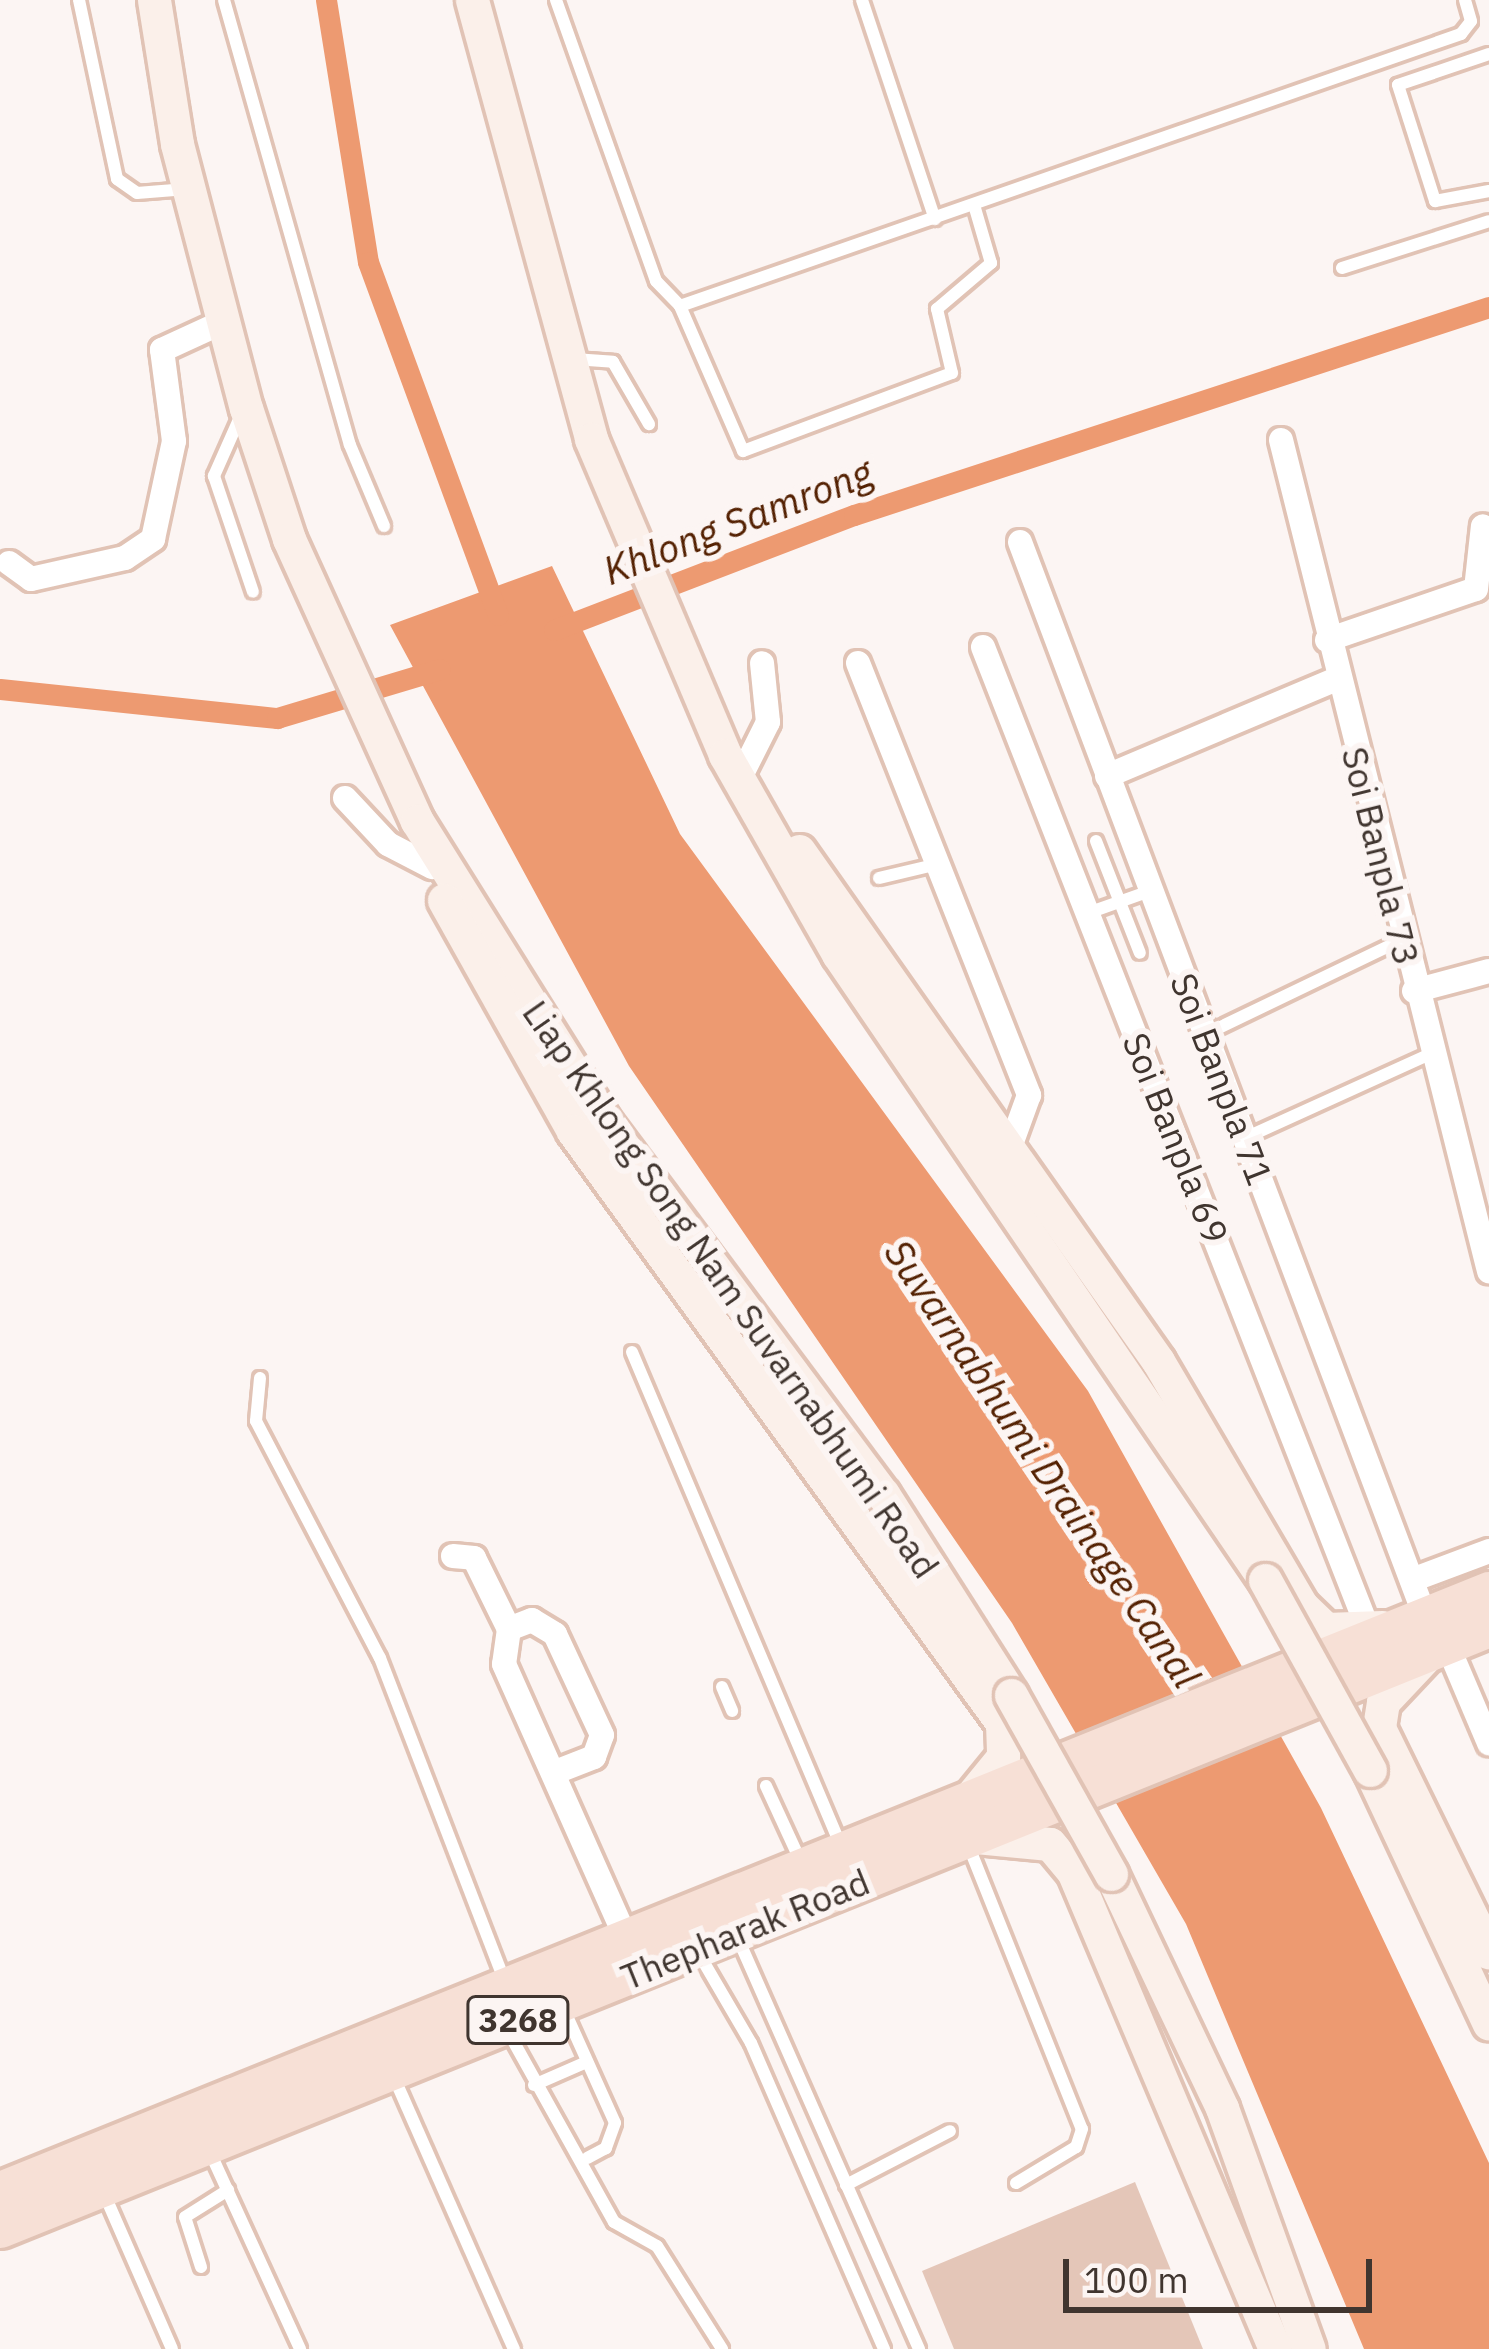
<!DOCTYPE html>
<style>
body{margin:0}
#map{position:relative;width:1489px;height:2349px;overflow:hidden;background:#fcf5f3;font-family:"IBM Plex Sans",sans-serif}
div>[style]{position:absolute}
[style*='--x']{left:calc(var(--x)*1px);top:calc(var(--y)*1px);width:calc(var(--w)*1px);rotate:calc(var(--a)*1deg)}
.water>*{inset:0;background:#ed9a71}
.canal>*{height:21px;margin:-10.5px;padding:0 10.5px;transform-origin:10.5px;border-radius:10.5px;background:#ed9a71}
.building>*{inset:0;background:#e4c6b8}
.roads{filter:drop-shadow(3px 0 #e1c3b5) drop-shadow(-3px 0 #e1c3b5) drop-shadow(0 3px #e1c3b5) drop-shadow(0 -3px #e1c3b5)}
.service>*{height:12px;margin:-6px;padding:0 6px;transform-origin:6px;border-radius:6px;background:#fff}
.minor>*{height:24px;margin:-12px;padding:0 12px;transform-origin:12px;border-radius:12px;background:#fff}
.secondary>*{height:33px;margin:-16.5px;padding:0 16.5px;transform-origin:16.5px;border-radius:16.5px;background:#fbf0ea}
.primary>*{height:39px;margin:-19.5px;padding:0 19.5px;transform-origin:19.5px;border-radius:19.5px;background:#f7e0d6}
.bridges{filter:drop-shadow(3px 0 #e1c3b5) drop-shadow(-3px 0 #e1c3b5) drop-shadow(0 3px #e1c3b5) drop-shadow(0 -3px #e1c3b5)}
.secondary-bridge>*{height:33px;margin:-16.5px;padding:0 16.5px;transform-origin:16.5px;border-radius:16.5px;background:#fbf0ea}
span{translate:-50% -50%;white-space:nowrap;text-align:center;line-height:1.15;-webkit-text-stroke:12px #fcf5f3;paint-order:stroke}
.shield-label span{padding:3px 9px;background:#fcf5f3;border:3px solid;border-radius:9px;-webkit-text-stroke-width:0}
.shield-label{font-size:33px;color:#40352f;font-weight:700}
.street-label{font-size:36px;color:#40352f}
.water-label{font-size:39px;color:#542102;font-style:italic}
.scale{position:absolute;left:1063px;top:2259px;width:309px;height:54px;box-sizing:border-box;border:6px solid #40352f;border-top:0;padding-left:15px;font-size:36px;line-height:42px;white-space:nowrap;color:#40352f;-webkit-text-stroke:9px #fcf5f3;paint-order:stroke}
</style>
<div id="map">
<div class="water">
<i style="clip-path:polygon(552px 566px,680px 834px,1088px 1391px,1321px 1808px,1489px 2163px,1489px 2349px,1364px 2349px,1186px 1924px,1012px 1623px,629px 1066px,390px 625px)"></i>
</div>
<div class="canal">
<i style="--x:326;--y:0;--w:265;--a:80.9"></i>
<i style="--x:368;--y:262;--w:376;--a:69.8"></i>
<i style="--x:554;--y:630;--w:321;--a:-21"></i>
<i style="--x:854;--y:515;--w:668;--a:-18.14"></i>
<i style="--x:0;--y:689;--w:279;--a:6"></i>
<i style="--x:277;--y:718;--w:170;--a:-16.7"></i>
</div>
<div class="building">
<i style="clip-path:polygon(1135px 2182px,1203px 2349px,954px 2349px,922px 2271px)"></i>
</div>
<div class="roads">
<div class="service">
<i style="--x:79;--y:0;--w:183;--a:78"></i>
<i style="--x:117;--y:179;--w:24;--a:35"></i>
<i style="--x:137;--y:193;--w:50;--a:-4.6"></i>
<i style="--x:224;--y:0;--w:462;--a:74.2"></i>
<i style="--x:350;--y:445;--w:88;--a:67.2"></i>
<i style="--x:556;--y:0;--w:298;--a:70.4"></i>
<i style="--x:656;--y:281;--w:35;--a:46"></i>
<i style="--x:680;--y:306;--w:158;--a:66.5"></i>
<i style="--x:743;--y:451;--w:223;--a:-20.5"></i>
<i style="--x:952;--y:373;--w:66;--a:-103.2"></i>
<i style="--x:937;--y:309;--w:71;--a:-40.4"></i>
<i style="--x:991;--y:263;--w:60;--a:-106.3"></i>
<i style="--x:862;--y:0;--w:231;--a:71.6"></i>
<i style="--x:1489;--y:54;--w:96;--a:161.2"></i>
<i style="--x:1398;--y:85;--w:122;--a:72.3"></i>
<i style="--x:1435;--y:201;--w:55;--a:-10.5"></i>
<i style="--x:1342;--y:268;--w:154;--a:-17.7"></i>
<i style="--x:680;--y:306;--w:827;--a:-19.2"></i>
<i style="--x:1461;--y:34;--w:16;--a:-52"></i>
<i style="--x:1471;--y:21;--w:22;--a:-106"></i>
<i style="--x:574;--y:359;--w:39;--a:4"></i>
<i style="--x:613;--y:362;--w:72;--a:59.9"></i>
<i style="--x:241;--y:415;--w:67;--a:113.9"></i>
<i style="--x:214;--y:476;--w:122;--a:71.4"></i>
<i style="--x:1096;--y:841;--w:120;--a:68.6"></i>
<i style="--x:879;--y:878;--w:57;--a:-13.3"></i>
<i style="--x:1088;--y:913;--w:66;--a:-19.5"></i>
<i style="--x:1206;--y:1034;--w:216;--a:-25.7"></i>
<i style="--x:1245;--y:1138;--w:203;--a:-24.4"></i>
<i style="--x:632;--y:1352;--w:536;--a:67.07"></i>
<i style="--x:260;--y:1378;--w:43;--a:95.3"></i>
<i style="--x:256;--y:1421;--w:267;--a:62.4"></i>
<i style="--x:380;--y:1658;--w:344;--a:68.9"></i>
<i style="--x:722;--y:1687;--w:26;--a:67"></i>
<i style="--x:766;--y:1786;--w:84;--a:65.3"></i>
<i style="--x:967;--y:1842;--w:309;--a:68.2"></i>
<i style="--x:1082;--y:2129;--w:19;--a:108"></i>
<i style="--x:1076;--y:2147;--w:70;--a:149"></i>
<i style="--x:736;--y:1934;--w:454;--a:66.2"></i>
<i style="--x:699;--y:1954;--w:103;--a:59.7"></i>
<i style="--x:751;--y:2043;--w:334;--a:66.5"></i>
<i style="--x:562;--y:2005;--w:129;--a:65.8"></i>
<i style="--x:615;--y:2123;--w:27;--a:110"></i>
<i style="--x:606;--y:2148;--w:21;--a:152"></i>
<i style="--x:506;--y:2028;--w:222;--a:60.9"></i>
<i style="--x:614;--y:2222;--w:49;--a:29.2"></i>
<i style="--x:657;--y:2246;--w:122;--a:57.7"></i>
<i style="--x:393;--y:2075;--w:300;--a:66.2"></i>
<i style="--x:534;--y:2085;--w:58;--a:-23.5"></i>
<i style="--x:209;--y:2150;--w:219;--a:65.4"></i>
<i style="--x:846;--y:2185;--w:117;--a:-27.4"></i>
<i style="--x:103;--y:2191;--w:172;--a:66.4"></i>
<i style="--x:201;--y:2267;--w:52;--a:-107.7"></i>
<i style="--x:185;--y:2217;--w:51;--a:-32.1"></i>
</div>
<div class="minor">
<i style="--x:1281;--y:440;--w:857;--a:75.95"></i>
<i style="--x:1020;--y:542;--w:1148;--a:69.34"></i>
<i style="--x:9;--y:563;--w:27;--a:36"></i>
<i style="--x:31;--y:579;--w:96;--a:-12.6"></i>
<i style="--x:125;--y:558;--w:34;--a:-34"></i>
<i style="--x:153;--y:539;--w:100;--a:-77.9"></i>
<i style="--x:174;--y:441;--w:92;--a:-97.5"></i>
<i style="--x:162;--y:350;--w:67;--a:-24.7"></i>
<i style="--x:1327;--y:640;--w:157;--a:-18.9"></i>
<i style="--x:1476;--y:589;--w:63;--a:-83.7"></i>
<i style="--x:983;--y:647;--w:1055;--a:68.59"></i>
<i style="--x:858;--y:663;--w:465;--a:68.4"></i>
<i style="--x:1029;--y:1095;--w:59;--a:110"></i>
<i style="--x:742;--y:774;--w:58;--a:-63.4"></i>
<i style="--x:768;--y:722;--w:59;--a:-95.8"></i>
<i style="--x:1107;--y:776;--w:250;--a:-22.9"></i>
<i style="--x:345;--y:798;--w:63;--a:46.9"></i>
<i style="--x:388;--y:844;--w:50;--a:27.6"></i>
<i style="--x:1414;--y:991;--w:78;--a:-14.9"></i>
<i style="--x:453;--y:1556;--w:21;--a:5"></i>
<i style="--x:474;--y:1558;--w:79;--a:63.8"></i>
<i style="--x:1412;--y:1580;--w:82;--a:-20.6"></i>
<i style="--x:1447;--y:1644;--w:108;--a:67"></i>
<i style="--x:553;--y:1773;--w:44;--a:-21.3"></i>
<i style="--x:594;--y:1757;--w:23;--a:-70"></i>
<i style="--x:602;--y:1735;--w:111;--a:-115"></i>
<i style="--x:555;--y:1634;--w:27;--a:-149"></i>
<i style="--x:532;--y:1620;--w:25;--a:159"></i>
<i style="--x:509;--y:1629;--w:35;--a:98"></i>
<i style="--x:504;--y:1664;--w:300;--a:66"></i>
</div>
<div class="secondary">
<i style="--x:154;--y:0;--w:146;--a:80.9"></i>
<i style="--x:177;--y:144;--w:273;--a:75.4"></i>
<i style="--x:246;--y:408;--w:138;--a:71.8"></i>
<i style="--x:289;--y:539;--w:310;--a:65.6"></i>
<i style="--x:417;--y:821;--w:351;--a:58"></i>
<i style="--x:603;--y:1119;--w:468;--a:53.3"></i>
<i style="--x:883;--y:1494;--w:238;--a:57.5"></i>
<i style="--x:472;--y:0;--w:455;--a:74.8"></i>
<i style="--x:591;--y:439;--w:343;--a:67"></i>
<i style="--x:725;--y:755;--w:229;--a:60.4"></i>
<i style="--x:838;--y:954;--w:758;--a:55.7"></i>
<i style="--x:799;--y:851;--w:624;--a:54.86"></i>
<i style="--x:1158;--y:1361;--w:284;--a:59.6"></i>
<i style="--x:1302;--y:1606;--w:33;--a:44"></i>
<i style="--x:1326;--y:1629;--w:56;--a:-2"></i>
<i style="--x:444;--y:900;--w:265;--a:60.8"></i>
<i style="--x:573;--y:1131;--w:731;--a:54.07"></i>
<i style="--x:1002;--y:1723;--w:34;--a:88"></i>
<i style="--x:1003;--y:1757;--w:57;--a:129.3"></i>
<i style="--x:1431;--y:1651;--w:70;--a:133.3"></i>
<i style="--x:1383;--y:1702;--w:26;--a:99"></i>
<i style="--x:1379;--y:1728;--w:250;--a:63.9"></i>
<i style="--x:1370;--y:1770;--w:280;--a:64.9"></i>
<i style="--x:976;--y:1837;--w:74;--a:5.4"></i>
<i style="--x:1050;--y:1844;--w:35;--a:50"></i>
<i style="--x:1073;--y:1871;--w:519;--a:67.09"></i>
<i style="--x:1111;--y:1874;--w:259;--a:64.6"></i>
<i style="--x:1222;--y:2108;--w:256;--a:70.2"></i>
</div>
<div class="primary">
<i style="--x:0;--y:2191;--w:1605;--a:-21.95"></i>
<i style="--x:0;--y:2228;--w:1606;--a:-21.98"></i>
</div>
</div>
<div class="bridges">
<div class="secondary-bridge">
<i style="--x:1265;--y:1580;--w:217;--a:61.1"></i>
<i style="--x:1011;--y:1695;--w:205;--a:60.8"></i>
</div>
</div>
<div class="shield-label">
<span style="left:518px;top:2020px">3268</span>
</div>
<div class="street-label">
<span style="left:1381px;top:856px;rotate:76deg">Soi Banpla 73</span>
<span style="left:1222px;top:1079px;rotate:69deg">Soi Banpla 71</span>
<span style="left:1176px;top:1138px;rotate:68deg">Soi Banpla 69</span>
<span style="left:731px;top:1289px;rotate:55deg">Liap Khlong Song Nam Suvarnabhumi Road</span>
<span style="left:745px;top:1929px;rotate:-22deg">Thepharak Road</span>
</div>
<div class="water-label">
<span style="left:738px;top:522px;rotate:-21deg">Khlong Samrong</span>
<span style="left:1042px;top:1464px;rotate:56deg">Suvarnabhumi Drainage Canal</span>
</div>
<div class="scale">100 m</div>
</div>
